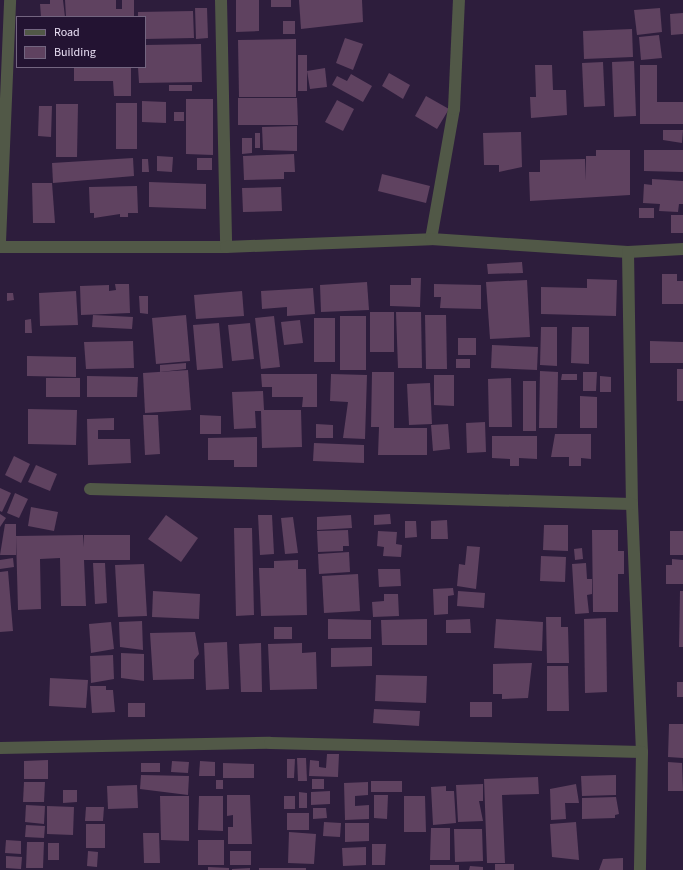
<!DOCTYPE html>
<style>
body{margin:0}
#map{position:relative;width:683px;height:870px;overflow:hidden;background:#2d1d3c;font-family:"Source Sans 3",sans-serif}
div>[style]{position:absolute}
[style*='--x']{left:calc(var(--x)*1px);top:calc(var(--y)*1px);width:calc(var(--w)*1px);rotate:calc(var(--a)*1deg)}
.building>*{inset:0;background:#5f4260}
.street>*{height:12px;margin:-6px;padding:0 6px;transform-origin:6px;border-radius:6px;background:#515847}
span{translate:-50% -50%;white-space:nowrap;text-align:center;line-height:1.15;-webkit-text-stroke:3px #231332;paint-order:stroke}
.legend{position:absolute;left:16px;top:16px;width:130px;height:52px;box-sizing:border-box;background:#231332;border:1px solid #736580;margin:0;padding:5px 7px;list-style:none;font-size:12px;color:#eae0f5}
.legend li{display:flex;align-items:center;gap:8px;height:20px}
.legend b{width:20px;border:1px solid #736580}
</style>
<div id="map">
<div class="building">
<i style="clip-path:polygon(50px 0,63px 0,65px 17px,41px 17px,40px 4px,50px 4px)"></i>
<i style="clip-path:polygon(65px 0,116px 0,116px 9px,122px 9px,122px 0,134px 0,134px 17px,66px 17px)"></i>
<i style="clip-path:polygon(236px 0,259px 0,259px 31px,236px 32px)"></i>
<i style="clip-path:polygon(271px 0,291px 0,291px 7px,271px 7px)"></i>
<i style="clip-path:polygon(299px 0,362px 0,363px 22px,301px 29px)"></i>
<i style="clip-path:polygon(195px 8px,207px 8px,208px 38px,196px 39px)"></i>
<i style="clip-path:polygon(660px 8px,662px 32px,637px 35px,634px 10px)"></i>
<i style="clip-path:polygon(193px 11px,194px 38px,145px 39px,145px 17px,138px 17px,138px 12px)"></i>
<i style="clip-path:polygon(683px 13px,683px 34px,671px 35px,670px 14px)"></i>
<i style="clip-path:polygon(283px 21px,295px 21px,295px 34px,283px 34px)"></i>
<i style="clip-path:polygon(632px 29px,633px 57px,584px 59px,583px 31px)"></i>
<i style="clip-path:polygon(659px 35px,662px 58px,641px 60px,639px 37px)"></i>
<i style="clip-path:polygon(345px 38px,363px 44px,353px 70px,336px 63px)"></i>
<i style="clip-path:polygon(296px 39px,296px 97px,239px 97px,238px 40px)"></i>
<i style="clip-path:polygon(201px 44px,202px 82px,139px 83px,138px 67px,145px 67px,145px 45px)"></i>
<i style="clip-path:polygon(298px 55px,307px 55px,307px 91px,298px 91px)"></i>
<i style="clip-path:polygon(634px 61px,636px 116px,614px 117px,612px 62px)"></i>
<i style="clip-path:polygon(603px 62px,605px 106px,584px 107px,582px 63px)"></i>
<i style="clip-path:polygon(535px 65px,552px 65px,553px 90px,566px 90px,567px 115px,531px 118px,530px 97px,536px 97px)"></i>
<i style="clip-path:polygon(640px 65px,657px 65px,657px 102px,683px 102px,683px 124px,640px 124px)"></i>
<i style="clip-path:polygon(74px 67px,131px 67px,131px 96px,114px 96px,113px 81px,74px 81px)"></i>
<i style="clip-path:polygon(325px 68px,327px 87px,310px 89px,307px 71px)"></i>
<i style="clip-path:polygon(389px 73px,410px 85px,403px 99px,382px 86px)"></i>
<i style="clip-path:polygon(351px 74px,372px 86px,363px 102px,332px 85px,337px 76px,347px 81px)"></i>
<i style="clip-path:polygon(169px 85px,192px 85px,192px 91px,169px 91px)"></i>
<i style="clip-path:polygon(426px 96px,449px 109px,437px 129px,415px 116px)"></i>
<i style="clip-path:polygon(238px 98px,297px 98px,298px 125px,238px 125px)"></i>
<i style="clip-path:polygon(186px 99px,213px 99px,213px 155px,186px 154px)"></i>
<i style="clip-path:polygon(337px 100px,354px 109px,343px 131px,325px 122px)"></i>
<i style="clip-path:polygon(142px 101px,166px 102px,166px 123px,142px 122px)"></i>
<i style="clip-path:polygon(116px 103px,137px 103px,137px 149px,116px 149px)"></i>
<i style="clip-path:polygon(56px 104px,78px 104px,77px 157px,56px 157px)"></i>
<i style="clip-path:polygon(39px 106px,52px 106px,51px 137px,38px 136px)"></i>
<i style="clip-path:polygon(174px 112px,184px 112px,184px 121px,174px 121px)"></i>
<i style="clip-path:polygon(297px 126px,297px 151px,263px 150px,262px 127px)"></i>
<i style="clip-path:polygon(663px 130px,683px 130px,682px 143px,663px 140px)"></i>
<i style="clip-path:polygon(521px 132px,522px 167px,499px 172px,499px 165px,484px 165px,483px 133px)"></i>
<i style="clip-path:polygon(255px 133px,260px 133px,260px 148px,255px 148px)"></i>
<i style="clip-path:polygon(242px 138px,252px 138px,252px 153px,242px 154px)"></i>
<i style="clip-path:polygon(596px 150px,630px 150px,630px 195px,530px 201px,529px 172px,540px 172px,540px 160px,585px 159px,586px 181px,586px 156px,596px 156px)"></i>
<i style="clip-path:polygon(644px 150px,683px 150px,683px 172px,644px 171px)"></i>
<i style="clip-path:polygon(294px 154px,295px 172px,284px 172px,284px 179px,244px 180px,243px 156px)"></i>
<i style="clip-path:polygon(157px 156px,173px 157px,172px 172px,157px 171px)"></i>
<i style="clip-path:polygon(133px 158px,134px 176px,53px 183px,52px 163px)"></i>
<i style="clip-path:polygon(197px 158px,212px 158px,212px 170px,197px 170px)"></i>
<i style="clip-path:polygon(142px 159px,148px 159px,149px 172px,142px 172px)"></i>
<i style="clip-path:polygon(382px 174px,430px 186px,426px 203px,378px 191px)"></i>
<i style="clip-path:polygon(652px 179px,683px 181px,683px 204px,679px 204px,678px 212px,659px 211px,660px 204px,643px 203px,644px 184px,652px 185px)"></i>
<i style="clip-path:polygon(149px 182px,206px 184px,206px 209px,149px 207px)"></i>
<i style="clip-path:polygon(32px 183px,52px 183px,55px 223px,33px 223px)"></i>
<i style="clip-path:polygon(137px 186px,138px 213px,128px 213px,128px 217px,120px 217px,120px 214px,94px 218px,94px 213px,90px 213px,89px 187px)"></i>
<i style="clip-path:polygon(281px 187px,282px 211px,243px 212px,242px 188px)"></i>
<i style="clip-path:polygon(639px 208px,654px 208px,654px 218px,639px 218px)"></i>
<i style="clip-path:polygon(671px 215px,683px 215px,683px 233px,671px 233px)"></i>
<i style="clip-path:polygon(522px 262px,523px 273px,488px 274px,487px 264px)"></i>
<i style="clip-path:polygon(662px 274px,677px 274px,677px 281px,683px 281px,683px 304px,662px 304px)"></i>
<i style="clip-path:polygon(411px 278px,421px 278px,420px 307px,390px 306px,390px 285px,411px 285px)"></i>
<i style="clip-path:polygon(587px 279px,617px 280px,616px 316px,541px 314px,541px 287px,587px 288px)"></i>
<i style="clip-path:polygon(527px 280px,530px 337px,490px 339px,486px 282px)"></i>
<i style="clip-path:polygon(367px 282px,369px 310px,321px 312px,320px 285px)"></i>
<i style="clip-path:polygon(115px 284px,129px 284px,130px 313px,81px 315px,80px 286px,109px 285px,109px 291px,116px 290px)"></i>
<i style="clip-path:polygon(434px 284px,481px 285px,481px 309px,440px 308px,441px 297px,434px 297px)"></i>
<i style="clip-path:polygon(313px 288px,315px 314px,287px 316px,287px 307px,262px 309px,261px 291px)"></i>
<i style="clip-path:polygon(76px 291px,78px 325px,40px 326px,39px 293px)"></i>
<i style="clip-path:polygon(242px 291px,244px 316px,196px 319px,194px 295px)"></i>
<i style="clip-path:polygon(7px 293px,13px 293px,14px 300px,7px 301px)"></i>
<i style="clip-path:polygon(139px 296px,148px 296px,148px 314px,140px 313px)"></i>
<i style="clip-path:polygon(370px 312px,394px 312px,394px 352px,370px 352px)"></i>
<i style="clip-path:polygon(396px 312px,421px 312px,422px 368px,398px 368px)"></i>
<i style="clip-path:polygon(93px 315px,133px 317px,132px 329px,92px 327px)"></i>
<i style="clip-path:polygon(186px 315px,190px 361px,156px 364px,152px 318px)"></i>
<i style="clip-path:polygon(425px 315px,446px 315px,447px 369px,426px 369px)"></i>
<i style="clip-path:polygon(274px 316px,280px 367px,261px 369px,255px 318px)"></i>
<i style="clip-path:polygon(340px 316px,366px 316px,366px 370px,340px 370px)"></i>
<i style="clip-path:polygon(314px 318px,335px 318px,335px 362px,314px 362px)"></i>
<i style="clip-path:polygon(31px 319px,32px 333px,25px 333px,25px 320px)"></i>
<i style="clip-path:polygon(300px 320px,303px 343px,284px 345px,281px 322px)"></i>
<i style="clip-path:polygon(219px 323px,223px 368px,197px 370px,193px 325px)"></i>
<i style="clip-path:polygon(250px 323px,254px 359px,232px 361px,228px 325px)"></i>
<i style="clip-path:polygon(541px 327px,557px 327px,557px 366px,540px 365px)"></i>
<i style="clip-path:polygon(572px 327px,589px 327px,589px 364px,571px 363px)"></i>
<i style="clip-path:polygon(458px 338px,476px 338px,476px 355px,458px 355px)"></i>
<i style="clip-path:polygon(133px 341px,134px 368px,86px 369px,84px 342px)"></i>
<i style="clip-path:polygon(650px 341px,683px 342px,683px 363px,650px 363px)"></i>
<i style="clip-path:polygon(492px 345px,538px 347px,537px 370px,491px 368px)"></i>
<i style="clip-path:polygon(27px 356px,76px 357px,76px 377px,27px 376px)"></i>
<i style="clip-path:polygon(456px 359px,470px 359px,470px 368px,456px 368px)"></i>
<i style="clip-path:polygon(186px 363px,186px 369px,160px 372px,160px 365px)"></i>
<i style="clip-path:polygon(677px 369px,683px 369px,683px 401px,677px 401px)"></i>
<i style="clip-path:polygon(188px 370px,191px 410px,145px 413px,143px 373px)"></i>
<i style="clip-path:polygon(540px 371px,558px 372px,557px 428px,539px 428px)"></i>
<i style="clip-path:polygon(372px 372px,394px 372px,394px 428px,427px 428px,427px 455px,378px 455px,379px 427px,371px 427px)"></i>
<i style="clip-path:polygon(583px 372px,597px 372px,596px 391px,583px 391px)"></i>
<i style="clip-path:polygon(261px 374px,317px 374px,317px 407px,302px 407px,303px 397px,272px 397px,272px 387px,262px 387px)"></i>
<i style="clip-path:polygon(331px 374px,367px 375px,365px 439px,343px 438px,348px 402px,330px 401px)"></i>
<i style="clip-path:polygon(562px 374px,577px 374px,577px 380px,561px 380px)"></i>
<i style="clip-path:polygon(434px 375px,454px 375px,454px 406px,434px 405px)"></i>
<i style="clip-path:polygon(87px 376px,138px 377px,137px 397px,87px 397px)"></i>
<i style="clip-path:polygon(600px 376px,611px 377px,611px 392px,600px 392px)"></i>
<i style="clip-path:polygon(46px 378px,80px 378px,80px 397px,46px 397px)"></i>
<i style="clip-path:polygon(511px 378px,512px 427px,489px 427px,488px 379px)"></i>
<i style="clip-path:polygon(523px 381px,536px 381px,536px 431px,523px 431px)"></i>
<i style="clip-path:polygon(430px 383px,432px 424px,409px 425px,407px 384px)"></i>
<i style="clip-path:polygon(263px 391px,264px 410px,301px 410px,302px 447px,262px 448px,261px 411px,255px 411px,256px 428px,234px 429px,232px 392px)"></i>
<i style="clip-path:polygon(580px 396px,597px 397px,597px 428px,580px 428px)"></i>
<i style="clip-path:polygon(28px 409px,77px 410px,76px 445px,28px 444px)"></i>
<i style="clip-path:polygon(143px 415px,158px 415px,160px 454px,145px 455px)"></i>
<i style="clip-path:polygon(200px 415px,221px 416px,221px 434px,200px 434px)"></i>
<i style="clip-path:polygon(114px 418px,114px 430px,98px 430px,98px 439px,130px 439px,131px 463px,88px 465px,87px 419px)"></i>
<i style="clip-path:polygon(485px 422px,486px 452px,467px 453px,466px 423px)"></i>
<i style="clip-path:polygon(316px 424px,333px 425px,333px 438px,316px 438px)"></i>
<i style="clip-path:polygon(448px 424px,450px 449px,433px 451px,431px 425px)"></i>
<i style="clip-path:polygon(555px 434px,591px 434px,591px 459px,581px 458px,581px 466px,569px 466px,569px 457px,551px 457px)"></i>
<i style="clip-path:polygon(492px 436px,537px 436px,537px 459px,519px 458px,519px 466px,510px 466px,510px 459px,492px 458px)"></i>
<i style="clip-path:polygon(257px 437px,257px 467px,234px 467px,234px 460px,208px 460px,208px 438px)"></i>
<i style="clip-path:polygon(314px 443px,364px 445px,364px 463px,313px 461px)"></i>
<i style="clip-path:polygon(14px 456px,30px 464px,21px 483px,5px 475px)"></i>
<i style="clip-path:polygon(36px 465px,57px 474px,50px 491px,28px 482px)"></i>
<i style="clip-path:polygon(0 488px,11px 493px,2px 512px,0 511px)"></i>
<i style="clip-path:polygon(15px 493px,28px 499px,19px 518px,7px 513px)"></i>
<i style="clip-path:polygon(31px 507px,58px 512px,54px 531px,28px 526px)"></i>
<i style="clip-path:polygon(0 514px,6px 518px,0 527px)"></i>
<i style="clip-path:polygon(390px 514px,391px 524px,374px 525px,374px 515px)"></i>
<i style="clip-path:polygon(166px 515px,198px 538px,181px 562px,148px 539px)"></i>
<i style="clip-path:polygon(258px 515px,272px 515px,274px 554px,260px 555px)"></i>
<i style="clip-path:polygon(351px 515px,352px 528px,317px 530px,317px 517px)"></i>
<i style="clip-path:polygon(293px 517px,298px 553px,285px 554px,281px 518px)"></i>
<i style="clip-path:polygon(447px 520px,448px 539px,431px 539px,431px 521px)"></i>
<i style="clip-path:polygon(405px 521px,416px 521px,417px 537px,405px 538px)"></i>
<i style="clip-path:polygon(5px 524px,16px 524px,16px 555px,0 555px)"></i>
<i style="clip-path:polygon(544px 525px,568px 525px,568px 551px,543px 550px)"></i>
<i style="clip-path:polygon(234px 528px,252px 528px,254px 615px,236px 616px)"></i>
<i style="clip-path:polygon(348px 530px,349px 546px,343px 546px,343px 551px,318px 552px,317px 531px)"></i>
<i style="clip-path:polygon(592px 530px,618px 530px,618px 551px,624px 551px,624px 574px,618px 574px,618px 612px,593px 612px)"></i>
<i style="clip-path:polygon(378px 531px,397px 532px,396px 544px,402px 545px,401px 557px,383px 556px,384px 547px,377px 546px)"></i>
<i style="clip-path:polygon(670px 531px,683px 531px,683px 555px,670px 555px)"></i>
<i style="clip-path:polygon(83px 535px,84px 547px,84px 535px,130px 535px,130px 560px,84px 560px,86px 606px,61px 606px,60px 558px,40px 559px,41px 609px,18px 610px,16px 536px)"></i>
<i style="clip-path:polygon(467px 546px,480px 547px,476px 589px,457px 586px,459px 564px,465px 565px)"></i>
<i style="clip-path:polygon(582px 548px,583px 559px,575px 560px,574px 549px)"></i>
<i style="clip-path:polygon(349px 552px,350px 572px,319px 574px,318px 554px)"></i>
<i style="clip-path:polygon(541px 556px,566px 557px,565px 582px,540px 581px)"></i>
<i style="clip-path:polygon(13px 558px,14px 567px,0 569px,0 560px)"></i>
<i style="clip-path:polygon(672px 559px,683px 560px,683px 584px,666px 584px,666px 565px,672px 565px)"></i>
<i style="clip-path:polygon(298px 560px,298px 569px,306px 569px,307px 615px,261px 616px,259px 568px,274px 568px,274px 561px)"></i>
<i style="clip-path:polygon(93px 563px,105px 563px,107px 603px,95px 604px)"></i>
<i style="clip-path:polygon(586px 563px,587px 579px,592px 579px,592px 594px,587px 595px,589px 613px,575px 614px,572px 564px)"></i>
<i style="clip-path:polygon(144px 564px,147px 616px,118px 617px,115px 565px)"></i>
<i style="clip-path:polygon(378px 569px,400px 569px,401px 586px,379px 587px)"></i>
<i style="clip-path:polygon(8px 571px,13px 631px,0 632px,0 572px)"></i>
<i style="clip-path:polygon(358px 574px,360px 611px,324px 613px,322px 576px)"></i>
<i style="clip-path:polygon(453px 588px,454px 595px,448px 596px,448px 614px,434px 615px,433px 589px)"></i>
<i style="clip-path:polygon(153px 591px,200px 594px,199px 619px,152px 617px)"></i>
<i style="clip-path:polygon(458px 591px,485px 593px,484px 608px,457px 606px)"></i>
<i style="clip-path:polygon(680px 591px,683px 591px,683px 647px,679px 647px)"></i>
<i style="clip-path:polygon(384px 594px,398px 594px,399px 616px,373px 617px,372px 602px,384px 601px)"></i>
<i style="clip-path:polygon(546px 617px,561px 617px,561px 627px,568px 627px,569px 663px,547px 663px)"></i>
<i style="clip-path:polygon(606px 618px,607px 692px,585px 693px,584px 619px)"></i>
<i style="clip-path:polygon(328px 619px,371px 620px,371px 639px,328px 639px)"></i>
<i style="clip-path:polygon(427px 619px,427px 645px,382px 645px,381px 620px)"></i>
<i style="clip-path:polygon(470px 619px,471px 633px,446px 633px,446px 620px)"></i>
<i style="clip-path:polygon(496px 619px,543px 622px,542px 651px,494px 648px)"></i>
<i style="clip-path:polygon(142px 621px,143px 650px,120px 647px,119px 622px)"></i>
<i style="clip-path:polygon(111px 622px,114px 649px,91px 653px,89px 624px)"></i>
<i style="clip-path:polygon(274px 627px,292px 627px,292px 639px,274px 639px)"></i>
<i style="clip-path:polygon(195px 632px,199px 654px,194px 660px,194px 679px,153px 680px,150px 633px)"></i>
<i style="clip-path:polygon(227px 642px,229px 689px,206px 690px,204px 643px)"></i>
<i style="clip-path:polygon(261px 643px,262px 692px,241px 692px,239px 644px)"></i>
<i style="clip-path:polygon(302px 643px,302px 653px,316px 652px,317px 689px,270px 690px,268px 644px)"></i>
<i style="clip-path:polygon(372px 647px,372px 666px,331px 667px,331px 648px)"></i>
<i style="clip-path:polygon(121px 653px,144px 654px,144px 681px,121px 678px)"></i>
<i style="clip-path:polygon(113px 655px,114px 679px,91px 683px,90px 656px)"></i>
<i style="clip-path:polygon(532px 663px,528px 698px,502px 699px,502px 694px,493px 694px,493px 664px)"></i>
<i style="clip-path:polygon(547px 666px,568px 666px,569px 711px,547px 711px)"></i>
<i style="clip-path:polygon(376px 675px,427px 676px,426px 703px,375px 701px)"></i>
<i style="clip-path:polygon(50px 678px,88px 680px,86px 708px,49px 706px)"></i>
<i style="clip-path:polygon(677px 682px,683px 682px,683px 697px,677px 697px)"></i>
<i style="clip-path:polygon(90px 686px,106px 686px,106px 690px,113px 690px,115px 712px,92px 713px)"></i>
<i style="clip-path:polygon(470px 702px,492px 702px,492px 717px,470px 717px)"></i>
<i style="clip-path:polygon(128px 703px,145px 703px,145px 717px,128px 717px)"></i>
<i style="clip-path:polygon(374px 709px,420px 711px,419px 726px,373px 723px)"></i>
<i style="clip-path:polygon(669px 724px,683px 724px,683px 758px,668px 757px)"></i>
<i style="clip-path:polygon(327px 754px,339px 754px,338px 777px,309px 776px,310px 760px,319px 761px,319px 767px,326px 768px)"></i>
<i style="clip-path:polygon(297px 758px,306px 758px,307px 781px,298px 781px)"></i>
<i style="clip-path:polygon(287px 759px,295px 759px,294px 778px,287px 778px)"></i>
<i style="clip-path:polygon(48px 760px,48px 779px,24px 779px,24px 761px)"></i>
<i style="clip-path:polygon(172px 761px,189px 762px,188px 773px,171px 772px)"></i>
<i style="clip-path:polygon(200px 761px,215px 762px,215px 776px,199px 776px)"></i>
<i style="clip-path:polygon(668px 762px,682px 763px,683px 791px,668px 791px)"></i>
<i style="clip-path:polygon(141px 763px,160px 763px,160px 772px,141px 772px)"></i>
<i style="clip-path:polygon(223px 763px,254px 764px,254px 778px,223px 778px)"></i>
<i style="clip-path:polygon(141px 775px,189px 776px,188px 795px,140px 789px)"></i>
<i style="clip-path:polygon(616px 775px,616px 795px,582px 796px,581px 776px)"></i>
<i style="clip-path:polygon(538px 777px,539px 794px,502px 795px,505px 863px,487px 863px,484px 779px)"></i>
<i style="clip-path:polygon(312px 779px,324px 779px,324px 789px,312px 789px)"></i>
<i style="clip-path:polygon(216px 780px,223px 780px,223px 789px,216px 789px)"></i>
<i style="clip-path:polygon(371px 781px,402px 781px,402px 792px,371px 792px)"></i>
<i style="clip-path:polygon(24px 782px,45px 782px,44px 802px,23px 802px)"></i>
<i style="clip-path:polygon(368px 782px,368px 795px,355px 796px,355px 806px,369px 805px,369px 819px,345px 820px,344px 783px)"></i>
<i style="clip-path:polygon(483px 784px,483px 801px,479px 801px,483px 821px,458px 822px,456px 785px)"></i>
<i style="clip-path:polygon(576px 784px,579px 803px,565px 803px,566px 819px,551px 820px,550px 789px)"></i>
<i style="clip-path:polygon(137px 785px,138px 808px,108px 809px,107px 786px)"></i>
<i style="clip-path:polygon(446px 786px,446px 791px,454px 791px,456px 823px,433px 825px,431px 787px)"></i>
<i style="clip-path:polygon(63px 790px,77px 790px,77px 802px,63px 803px)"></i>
<i style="clip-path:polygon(330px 791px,330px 804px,311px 805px,311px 792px)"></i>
<i style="clip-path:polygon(299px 792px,307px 793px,307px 808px,299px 808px)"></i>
<i style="clip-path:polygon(227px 795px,250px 795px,252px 844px,228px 844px,228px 827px,233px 827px,233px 815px,227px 816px)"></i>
<i style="clip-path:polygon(374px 795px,388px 795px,387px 819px,374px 818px)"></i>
<i style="clip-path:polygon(160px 796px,189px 796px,189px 841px,161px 840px)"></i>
<i style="clip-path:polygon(199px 796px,223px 796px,223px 831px,198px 830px)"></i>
<i style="clip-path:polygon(284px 796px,295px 796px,295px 809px,284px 809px)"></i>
<i style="clip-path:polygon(404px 796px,425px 796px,426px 832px,404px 832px)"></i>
<i style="clip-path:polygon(616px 797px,619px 814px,615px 815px,615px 818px,582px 819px,582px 798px)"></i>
<i style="clip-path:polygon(26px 805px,45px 806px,44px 824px,25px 822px)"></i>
<i style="clip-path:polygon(47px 806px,74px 807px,73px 835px,47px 834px)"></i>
<i style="clip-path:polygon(86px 807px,104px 807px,103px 821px,85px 821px)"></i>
<i style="clip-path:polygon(313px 808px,326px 808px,327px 818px,313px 819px)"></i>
<i style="clip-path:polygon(287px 813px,309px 813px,309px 830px,287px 830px)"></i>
<i style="clip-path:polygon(324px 822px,341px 823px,340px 837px,323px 836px)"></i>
<i style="clip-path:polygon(576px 822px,579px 860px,552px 857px,550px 824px)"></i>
<i style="clip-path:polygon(345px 823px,369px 823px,369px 841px,345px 842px)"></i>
<i style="clip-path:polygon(86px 824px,105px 824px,105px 848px,86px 848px)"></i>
<i style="clip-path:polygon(26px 825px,45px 826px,44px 838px,25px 837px)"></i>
<i style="clip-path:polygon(431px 828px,450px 828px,450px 860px,430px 860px)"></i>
<i style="clip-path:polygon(454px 829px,482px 829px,483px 861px,455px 862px)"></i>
<i style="clip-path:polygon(289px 832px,316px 834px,314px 864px,288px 863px)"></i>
<i style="clip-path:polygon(143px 833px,159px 833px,160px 863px,144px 863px)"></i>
<i style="clip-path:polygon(6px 840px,21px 841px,21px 854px,5px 853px)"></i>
<i style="clip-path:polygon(198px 840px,224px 840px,224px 865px,198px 865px)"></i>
<i style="clip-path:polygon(27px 842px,44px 842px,43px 868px,26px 868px)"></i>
<i style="clip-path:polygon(48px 843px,59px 843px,59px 860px,48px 860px)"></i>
<i style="clip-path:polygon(372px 844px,386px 844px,385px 865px,372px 865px)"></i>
<i style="clip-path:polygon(366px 847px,366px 865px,343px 866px,342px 848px)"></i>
<i style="clip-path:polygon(88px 851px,98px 852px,97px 867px,87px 866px)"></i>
<i style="clip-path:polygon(230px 851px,251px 851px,251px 865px,230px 865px)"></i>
<i style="clip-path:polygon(6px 856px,22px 857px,21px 869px,6px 868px)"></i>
<i style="clip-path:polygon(623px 858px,623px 870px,599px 870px,603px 859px)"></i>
<i style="clip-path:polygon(495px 864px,514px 864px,514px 870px,495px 870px)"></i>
<i style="clip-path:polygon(430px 865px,459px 865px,459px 870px,430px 870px)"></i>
<i style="clip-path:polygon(470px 866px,483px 867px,483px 870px,469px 870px)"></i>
<i style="clip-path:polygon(208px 867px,229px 868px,229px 870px,208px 870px)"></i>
<i style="clip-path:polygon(250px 868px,250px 870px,232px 870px,232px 869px)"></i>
<i style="clip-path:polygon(259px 868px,306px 868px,306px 870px,259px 870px)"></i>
</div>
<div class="street">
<i style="--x:221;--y:0;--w:247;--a:88.8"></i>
<i style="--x:431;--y:239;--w:132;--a:-80"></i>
<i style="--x:454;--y:109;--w:109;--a:-87.4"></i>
<i style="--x:0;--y:242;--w:242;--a:-87.6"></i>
<i style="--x:0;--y:247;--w:226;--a:0"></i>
<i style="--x:226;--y:247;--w:205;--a:-2.2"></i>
<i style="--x:431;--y:239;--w:197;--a:3.8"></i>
<i style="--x:628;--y:252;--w:55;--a:-3.1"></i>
<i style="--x:628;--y:252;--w:252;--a:89.1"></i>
<i style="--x:632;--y:504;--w:248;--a:87.7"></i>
<i style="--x:90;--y:489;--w:542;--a:1.59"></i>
<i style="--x:0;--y:748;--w:270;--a:-1.1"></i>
<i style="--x:270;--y:743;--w:372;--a:1.4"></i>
<i style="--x:642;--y:752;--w:118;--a:91"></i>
</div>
<ul class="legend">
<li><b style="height:5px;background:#515847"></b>Road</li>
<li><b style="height:11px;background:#5f4260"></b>Building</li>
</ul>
</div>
